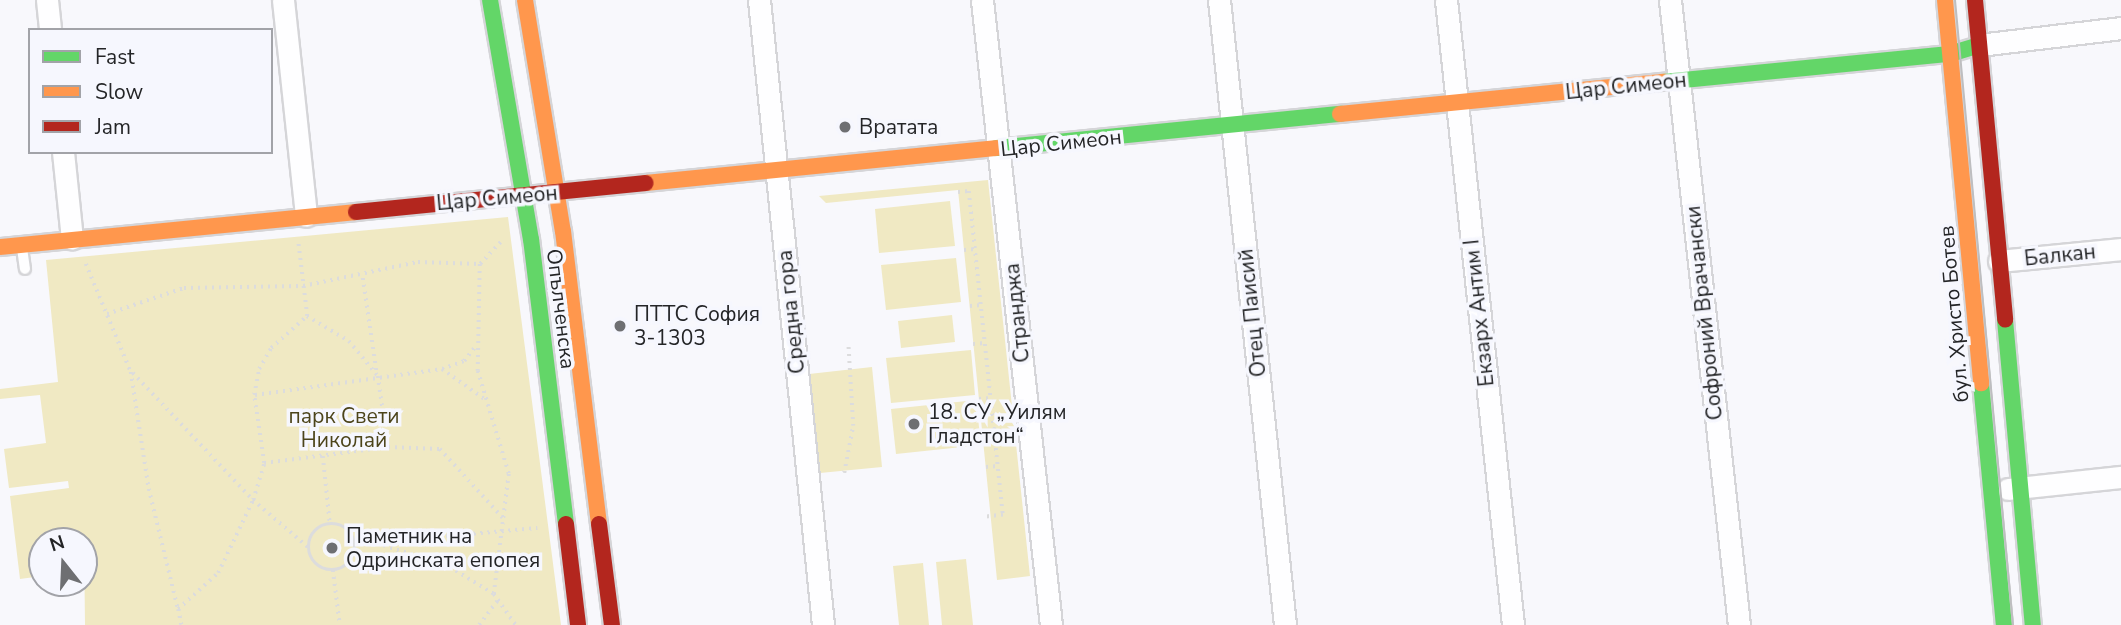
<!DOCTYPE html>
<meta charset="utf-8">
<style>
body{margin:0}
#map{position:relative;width:2121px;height:625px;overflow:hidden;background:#f8f8fc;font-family:"Nunito Sans",sans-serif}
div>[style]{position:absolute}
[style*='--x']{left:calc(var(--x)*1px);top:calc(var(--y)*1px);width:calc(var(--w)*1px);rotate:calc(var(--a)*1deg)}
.green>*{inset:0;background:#f0e9c3}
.path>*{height:3.5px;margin-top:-1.75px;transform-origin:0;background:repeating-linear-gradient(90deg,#dcdcdd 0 2px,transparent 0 7px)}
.path>.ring{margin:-1.75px;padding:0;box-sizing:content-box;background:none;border:3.5px solid #dcdcdd;border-radius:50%}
.roads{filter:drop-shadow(2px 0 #d5d5d8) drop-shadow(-2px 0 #d5d5d8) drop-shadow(0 2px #d5d5d8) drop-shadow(0 -2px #d5d5d8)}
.lane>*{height:10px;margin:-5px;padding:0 5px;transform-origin:5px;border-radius:5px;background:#fefeff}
.street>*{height:21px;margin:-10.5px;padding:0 10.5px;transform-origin:10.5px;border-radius:10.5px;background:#fefeff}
.fast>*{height:16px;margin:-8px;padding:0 8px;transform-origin:8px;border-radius:8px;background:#63d668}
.slow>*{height:16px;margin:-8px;padding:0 8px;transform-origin:8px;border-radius:8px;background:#ff974d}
.jam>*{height:16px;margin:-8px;padding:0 8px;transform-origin:8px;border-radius:8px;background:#b3261e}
.tram>*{height:2px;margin:-1px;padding:0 1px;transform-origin:1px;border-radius:1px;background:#bebec0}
.dots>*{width:19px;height:19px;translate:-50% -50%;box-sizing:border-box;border:4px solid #f6f7fe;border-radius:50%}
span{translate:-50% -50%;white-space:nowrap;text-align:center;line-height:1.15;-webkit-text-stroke:7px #f6f7fe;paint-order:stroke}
.street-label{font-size:21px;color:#242527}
.poi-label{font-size:21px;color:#242527}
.left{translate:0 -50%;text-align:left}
.park-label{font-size:21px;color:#4c441a}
.legend{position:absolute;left:28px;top:28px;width:245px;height:126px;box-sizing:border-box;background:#f6f7fe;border:2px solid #a2a3a8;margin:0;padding:9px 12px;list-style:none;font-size:21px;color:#242527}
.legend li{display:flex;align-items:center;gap:14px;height:35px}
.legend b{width:35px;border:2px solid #a2a3a8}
.north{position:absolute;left:28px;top:527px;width:70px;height:70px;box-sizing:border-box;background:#f6f7fe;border:2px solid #a2a3a8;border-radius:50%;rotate:342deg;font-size:19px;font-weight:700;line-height:28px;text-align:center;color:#242527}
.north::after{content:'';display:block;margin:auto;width:24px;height:32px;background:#6e6f72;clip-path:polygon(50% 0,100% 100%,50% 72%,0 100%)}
</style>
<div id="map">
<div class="green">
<i style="clip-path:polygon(988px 180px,1030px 576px,997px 580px,958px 190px,826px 203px,819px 196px)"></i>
<i style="clip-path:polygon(950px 201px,955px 246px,879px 253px,875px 209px)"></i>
<i style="clip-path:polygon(508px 217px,561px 625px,85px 625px,84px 541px,42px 541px,42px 576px,20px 579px,10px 496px,69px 488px,68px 481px,9px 488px,4px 449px,46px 443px,40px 395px,0 399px,0 389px,58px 382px,46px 260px)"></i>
<i style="clip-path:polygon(956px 258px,961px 302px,886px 310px,881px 265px)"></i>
<i style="clip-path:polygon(952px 315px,955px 342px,901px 348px,898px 321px)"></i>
<i style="clip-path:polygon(971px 350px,975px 395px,891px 403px,886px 358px)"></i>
<i style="clip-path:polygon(872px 367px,882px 467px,820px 473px,809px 374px)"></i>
<i style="clip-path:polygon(976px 400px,981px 445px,896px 454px,891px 409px)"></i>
<i style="clip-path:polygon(966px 559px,973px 625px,942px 625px,936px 562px)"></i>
<i style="clip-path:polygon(923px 563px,929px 625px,899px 625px,893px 566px)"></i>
</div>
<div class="path">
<i style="--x:958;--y:192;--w:11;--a:-5"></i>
<i style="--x:969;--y:191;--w:326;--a:84"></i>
<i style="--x:1003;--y:515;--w:17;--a:173"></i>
<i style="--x:964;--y:250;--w:11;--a:-5"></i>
<i style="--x:86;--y:264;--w:117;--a:67.4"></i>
<i style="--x:131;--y:372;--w:118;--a:81.3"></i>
<i style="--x:149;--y:489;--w:123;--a:76.4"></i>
<i style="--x:480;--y:264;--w:107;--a:91.1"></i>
<i style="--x:478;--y:371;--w:108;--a:73.2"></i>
<i style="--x:509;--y:474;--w:121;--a:97.1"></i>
<i style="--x:494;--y:594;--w:38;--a:55"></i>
<i style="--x:363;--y:278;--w:97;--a:81.7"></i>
<i style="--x:970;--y:306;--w:11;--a:-5"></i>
<i style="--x:107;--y:314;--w:81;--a:-18.7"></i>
<i style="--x:184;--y:288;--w:119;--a:-1"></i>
<i style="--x:303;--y:286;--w:117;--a:-11.8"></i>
<i style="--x:418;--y:262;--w:62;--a:1.8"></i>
<i style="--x:480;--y:264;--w:34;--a:-47"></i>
<i style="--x:307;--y:316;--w:49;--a:30.8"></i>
<i style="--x:349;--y:341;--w:45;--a:50.4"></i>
<i style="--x:378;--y:376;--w:72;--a:82"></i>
<i style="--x:973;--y:344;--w:12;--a:-5"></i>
<i style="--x:442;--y:369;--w:54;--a:35.2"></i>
<i style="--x:133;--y:373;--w:175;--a:46.6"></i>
<i style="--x:253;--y:500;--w:74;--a:40.6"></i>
<i style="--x:255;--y:395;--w:189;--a:-7.9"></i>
<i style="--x:442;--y:369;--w:23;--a:-20"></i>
<i style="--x:464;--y:361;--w:18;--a:-52"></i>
<i style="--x:979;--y:399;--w:12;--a:-5"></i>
<i style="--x:323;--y:456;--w:68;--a:84.1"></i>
<i style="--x:264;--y:463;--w:125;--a:-7.4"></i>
<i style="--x:388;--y:447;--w:52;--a:2.2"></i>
<i style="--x:440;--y:449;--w:93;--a:47.6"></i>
<i style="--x:986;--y:467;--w:12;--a:-5"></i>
<i style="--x:844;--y:473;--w:48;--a:-79.2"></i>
<i style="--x:853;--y:426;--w:83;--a:-93.4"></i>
<i class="ring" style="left:309px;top:524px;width:42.5px;height:42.5px"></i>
<i style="--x:377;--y:543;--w:77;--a:18.2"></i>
<i style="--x:450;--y:567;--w:52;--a:31.5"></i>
<i style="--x:355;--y:544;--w:183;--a:-5"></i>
<i style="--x:333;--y:570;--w:55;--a:82.7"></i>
<i style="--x:181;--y:625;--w:16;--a:-101"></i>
<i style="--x:178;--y:609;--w:54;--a:-42"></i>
<i style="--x:218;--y:573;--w:81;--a:-64.4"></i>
<i style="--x:253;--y:500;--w:39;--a:-73"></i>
<i style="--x:264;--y:463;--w:69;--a:-98.4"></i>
<i style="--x:254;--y:395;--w:26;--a:-79"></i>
<i style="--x:259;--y:369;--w:24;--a:-60"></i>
<i style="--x:271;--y:348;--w:48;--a:-41.6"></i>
<i style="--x:307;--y:316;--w:75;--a:-96.9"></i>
<i style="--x:479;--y:625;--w:30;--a:-53"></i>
</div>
<div class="roads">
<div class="lane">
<i style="--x:22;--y:248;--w:21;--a:82"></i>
</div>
<div class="street">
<i style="--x:47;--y:0;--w:30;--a:84"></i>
<i style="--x:283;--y:0;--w:217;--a:83.9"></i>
<i style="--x:759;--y:0;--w:628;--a:84.15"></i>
<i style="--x:982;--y:0;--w:629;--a:83.7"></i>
<i style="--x:1219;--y:0;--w:628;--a:83.97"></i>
<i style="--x:1446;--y:0;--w:629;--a:83.88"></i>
<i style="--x:1670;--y:0;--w:629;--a:83.7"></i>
<i style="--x:1979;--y:45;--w:143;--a:-6.8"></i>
<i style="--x:63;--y:152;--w:87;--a:84.1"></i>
<i style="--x:1999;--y:261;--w:123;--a:-5.6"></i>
<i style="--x:2008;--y:489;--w:114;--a:-6.1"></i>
</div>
<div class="fast">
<i style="--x:490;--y:0;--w:242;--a:80.3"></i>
<i style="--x:531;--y:239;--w:287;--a:83"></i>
<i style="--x:1663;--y:82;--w:288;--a:-5.6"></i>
<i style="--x:1950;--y:54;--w:30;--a:-17"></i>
<i style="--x:997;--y:148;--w:345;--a:-5.7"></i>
<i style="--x:2005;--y:320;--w:306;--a:84.8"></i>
<i style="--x:1981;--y:383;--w:243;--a:84.6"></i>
</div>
<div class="slow">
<i style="--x:525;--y:0;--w:234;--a:80.7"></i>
<i style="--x:563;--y:231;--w:295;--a:83"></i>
<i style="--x:1945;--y:0;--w:385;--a:84.6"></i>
<i style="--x:1340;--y:114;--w:325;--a:-5.7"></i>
<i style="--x:646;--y:183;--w:353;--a:-5.7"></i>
<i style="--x:0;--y:247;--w:358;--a:-5.6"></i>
</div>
<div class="jam">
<i style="--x:1975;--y:0;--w:321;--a:84.6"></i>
<i style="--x:356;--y:212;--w:291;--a:-5.7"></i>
<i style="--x:566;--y:524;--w:102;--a:83.2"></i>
<i style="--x:599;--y:524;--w:102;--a:82.7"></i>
</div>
</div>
<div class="tram">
<i style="--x:1955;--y:0;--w:628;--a:84.7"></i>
</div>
<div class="dots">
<i style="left:845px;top:127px;background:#6e6f72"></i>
<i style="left:620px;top:326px;background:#6e6f72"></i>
<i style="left:914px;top:424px;background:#6e6f72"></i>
<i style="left:332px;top:548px;background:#6e6f72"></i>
</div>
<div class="street-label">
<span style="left:1626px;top:86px;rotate:-6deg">Цар Симеон</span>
<span style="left:1061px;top:143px;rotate:-6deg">Цар Симеон</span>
<span style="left:497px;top:198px;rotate:-5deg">Цар Симеон</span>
<span style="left:2060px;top:255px;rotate:-6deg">Балкан</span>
<span style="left:561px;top:309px;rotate:83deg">Опълченска</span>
<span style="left:791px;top:312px;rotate:-96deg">Средна гора</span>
<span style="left:1017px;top:313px;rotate:-96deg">Странджа</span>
<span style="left:1252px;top:313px;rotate:-96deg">Отец Паисий</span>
<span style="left:1479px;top:313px;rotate:-96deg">Екзарх Антим I</span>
<span style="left:1704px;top:313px;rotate:-96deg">Софроний Врачански</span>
<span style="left:1954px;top:314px;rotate:-95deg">бул. Христо Ботев</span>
</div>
<div class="poi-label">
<span class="left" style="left:859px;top:127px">Вратата</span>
<span class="left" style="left:634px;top:326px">ПТТС София<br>3-1303</span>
<span class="left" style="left:928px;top:424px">18. СУ „Уилям<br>Гладстон“</span>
<span class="left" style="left:346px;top:548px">Паметник на<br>Одринската епопея</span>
</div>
<div class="park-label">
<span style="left:344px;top:428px">парк Свети<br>Николай</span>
</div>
<ul class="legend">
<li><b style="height:9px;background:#63d668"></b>Fast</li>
<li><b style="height:9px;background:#ff974d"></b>Slow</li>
<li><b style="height:9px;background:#b3261e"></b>Jam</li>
</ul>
<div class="north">N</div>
</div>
